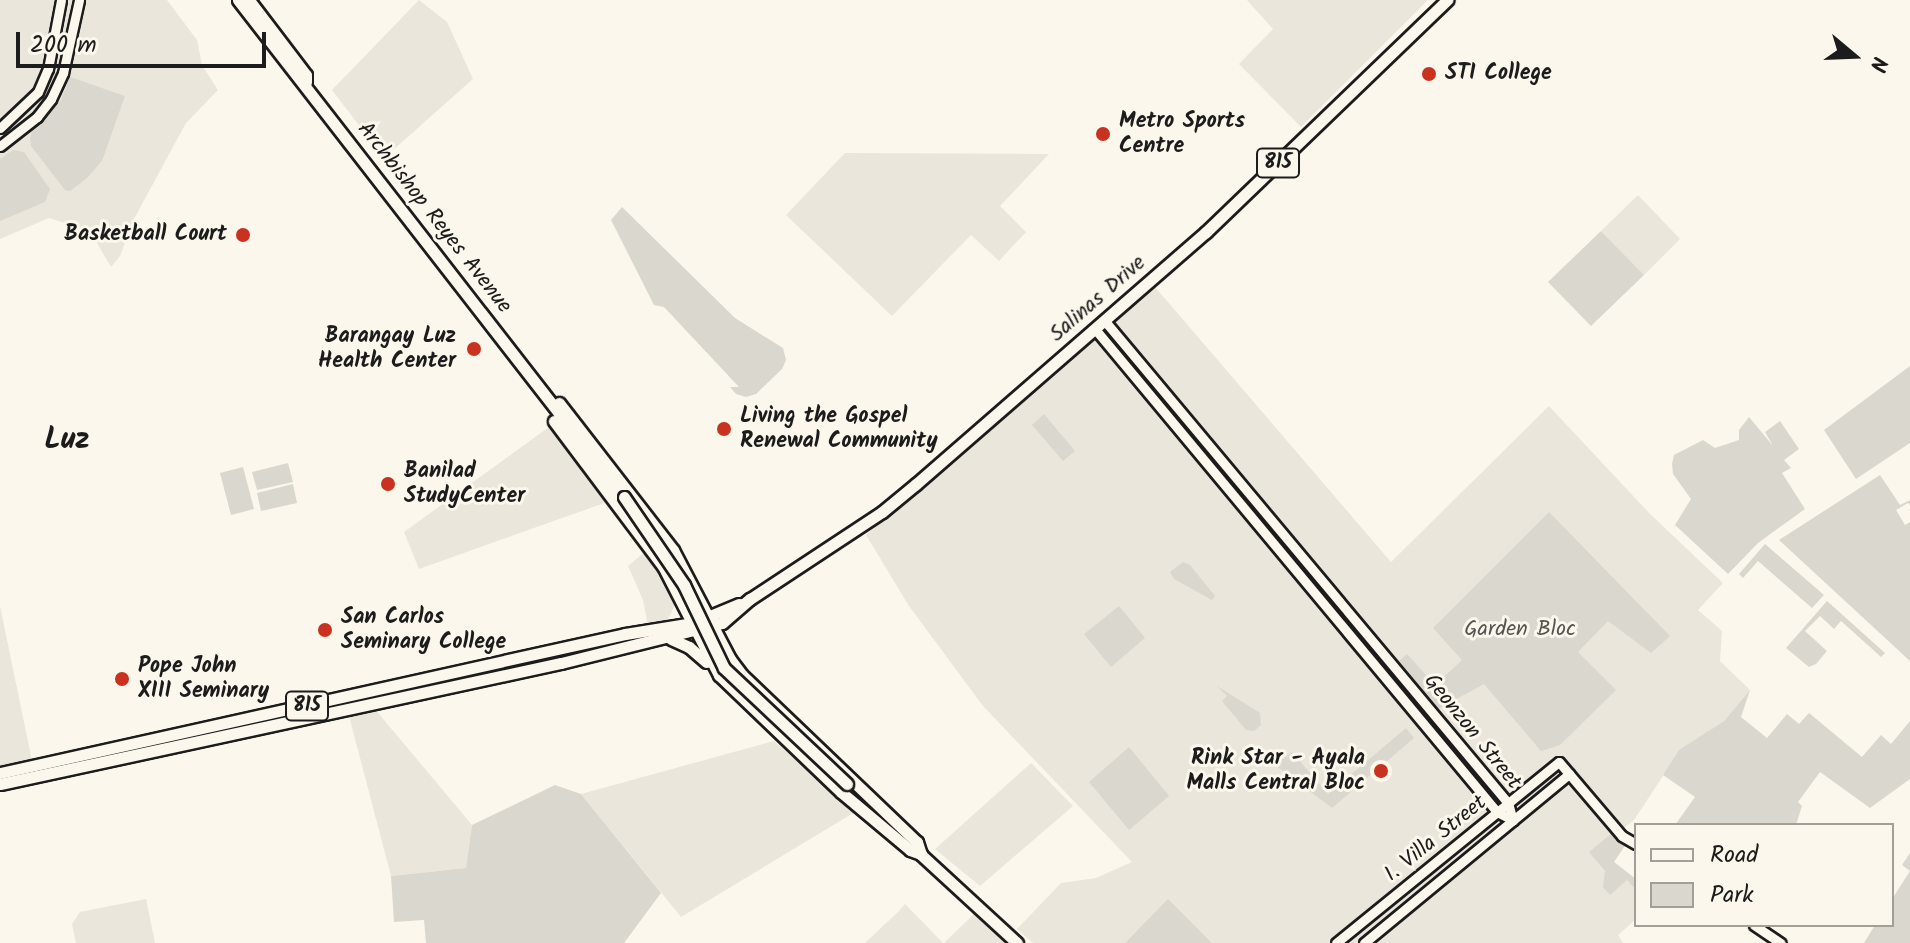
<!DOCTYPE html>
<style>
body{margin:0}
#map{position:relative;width:1910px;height:943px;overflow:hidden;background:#fbf7ec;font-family:Kalam,sans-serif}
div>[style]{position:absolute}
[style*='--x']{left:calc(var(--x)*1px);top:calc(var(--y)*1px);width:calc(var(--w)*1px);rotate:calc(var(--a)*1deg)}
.built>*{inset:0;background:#eae6dc}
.green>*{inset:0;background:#dad7ce}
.roads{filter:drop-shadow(2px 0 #1c1c1c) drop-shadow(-2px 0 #1c1c1c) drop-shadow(0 2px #1c1c1c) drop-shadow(0 -2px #1c1c1c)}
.minor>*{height:9px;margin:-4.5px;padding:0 4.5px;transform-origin:4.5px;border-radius:4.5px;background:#fbf7ec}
.major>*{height:11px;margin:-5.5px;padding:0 5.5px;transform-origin:5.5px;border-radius:5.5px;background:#fbf7ec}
.bridges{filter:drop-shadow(2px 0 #1c1c1c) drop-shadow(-2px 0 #1c1c1c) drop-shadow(0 2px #1c1c1c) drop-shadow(0 -2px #1c1c1c)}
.major-bridge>*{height:11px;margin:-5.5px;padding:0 5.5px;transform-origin:5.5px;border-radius:5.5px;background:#fbf7ec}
.dots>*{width:22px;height:22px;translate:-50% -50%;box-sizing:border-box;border:4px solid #fbf7ec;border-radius:50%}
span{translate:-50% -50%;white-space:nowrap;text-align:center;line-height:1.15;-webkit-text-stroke:6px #fbf7ec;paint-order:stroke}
.shield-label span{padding:2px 6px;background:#fbf7ec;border:2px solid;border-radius:6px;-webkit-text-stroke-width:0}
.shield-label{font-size:20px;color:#1c1c1c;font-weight:700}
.poi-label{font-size:22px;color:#1c1c1c;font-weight:700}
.left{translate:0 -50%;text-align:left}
.right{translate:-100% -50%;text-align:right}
.street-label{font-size:22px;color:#1c1c1c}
.park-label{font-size:22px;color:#555451}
.district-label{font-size:30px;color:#1c1c1c;font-weight:700}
.legend{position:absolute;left:1634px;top:823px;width:260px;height:104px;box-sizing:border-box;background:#fbf7ec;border:2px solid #a29f99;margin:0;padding:10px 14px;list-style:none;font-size:24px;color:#1c1c1c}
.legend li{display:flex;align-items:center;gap:16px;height:40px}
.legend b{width:40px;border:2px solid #a29f99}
.north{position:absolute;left:1814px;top:16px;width:80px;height:80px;-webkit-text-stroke:6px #fbf7ec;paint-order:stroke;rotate:109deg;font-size:22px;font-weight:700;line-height:32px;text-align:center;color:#1c1c1c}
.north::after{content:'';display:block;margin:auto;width:28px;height:36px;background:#1c1c1c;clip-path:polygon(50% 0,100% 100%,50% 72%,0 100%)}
.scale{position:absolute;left:16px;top:32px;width:250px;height:36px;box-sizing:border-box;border:4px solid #1c1c1c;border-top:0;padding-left:10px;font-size:24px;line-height:28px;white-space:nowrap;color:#1c1c1c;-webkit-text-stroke:6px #fbf7ec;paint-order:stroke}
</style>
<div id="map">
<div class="built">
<i style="clip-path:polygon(0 0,167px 0,197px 40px,202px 65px,218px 90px,186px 123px,135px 217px,120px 256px,111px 267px,90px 231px,49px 218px,0 239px)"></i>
<i style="clip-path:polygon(419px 0,447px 22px,473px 79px,384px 158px,332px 90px)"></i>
<i style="clip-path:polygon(1247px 0,1428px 0,1301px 127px,1239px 64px,1273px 29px)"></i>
<i style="clip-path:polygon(845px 153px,1049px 154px,1000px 206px,1026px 232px,999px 261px,971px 235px,892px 316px,786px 215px)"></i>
<i style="clip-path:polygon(1638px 195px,1680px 239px,1644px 275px,1601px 231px)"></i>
<i style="clip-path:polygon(1155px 287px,1391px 562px,1549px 406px,1650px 514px,1723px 583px,1698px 610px,1722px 631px,1720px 661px,1750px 690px,1724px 721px,1680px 750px,1634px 820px,1600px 848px,1636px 888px,1636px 919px,1618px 935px,1623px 943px,1212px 943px,1168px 900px,1125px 943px,1033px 943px,1017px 929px,1061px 883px,1096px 878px,1132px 862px,983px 706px,909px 606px,866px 535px)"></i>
<i style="clip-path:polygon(549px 427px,607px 502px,419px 569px,404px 532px)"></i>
<i style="clip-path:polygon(645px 552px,673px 595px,674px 607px,667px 621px,648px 626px,643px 600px,628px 566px)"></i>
<i style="clip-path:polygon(0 606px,32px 761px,0 768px)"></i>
<i style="clip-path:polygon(374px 708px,472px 825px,466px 868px,391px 876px,349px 716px)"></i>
<i style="clip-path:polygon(774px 741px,855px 812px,681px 917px,581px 794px)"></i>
<i style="clip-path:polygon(1031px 763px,1073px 806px,980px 886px,935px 849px)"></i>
<i style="clip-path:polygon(146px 899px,155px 943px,76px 943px,72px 924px,80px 912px)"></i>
<i style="clip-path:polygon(905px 904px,943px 943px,865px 943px,899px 911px)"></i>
<i style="clip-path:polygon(974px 914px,986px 925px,1005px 943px,944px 943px)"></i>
</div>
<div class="green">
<i style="clip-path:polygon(70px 77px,125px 96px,102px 161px,87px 178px,70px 191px,65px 190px,31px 146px,30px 139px,32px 129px,61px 100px)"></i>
<i style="clip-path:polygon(13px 150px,24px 152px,50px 189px,45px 202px,0 221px,0 159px)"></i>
<i style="clip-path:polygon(622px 207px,735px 318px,783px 348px,786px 360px,782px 369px,756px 394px,746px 397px,736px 394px,730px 387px,739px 387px,664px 307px,654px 305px,611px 220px)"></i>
<i style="clip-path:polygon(1601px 231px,1644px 275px,1591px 326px,1548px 282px)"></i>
<i style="clip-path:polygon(1910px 366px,1910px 443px,1856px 479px,1824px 430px)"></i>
<i style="clip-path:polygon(1044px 414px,1075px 451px,1063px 461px,1032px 425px)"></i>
<i style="clip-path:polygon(1749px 417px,1773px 446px,1765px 432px,1780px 421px,1799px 449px,1784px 460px,1791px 468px,1782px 473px,1805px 509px,1758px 543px,1728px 574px,1675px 525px,1691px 499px,1673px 474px,1672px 464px,1674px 455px,1703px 440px,1715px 448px,1739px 440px,1739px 430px)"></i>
<i style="clip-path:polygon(288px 463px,293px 482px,257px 490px,252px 472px)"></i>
<i style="clip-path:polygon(243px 467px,254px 509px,231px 515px,220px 473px)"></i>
<i style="clip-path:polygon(1880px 475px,1900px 505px,1910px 500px,1910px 505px,1908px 503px,1896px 510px,1905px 525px,1910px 522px,1910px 661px,1779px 540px)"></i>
<i style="clip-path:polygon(293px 484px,297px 503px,261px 511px,257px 493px)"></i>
<i style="clip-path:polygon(1549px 512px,1670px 636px,1651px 653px,1608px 621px,1578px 652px,1616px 690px,1560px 745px,1541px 751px,1484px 684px,1438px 709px,1399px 661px,1407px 654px,1435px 685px,1462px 660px,1433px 628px)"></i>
<i style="clip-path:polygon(1765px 544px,1824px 595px,1812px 608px,1758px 561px,1743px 578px,1739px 574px)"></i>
<i style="clip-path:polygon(1183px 562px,1190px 565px,1215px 596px,1212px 600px,1174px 579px,1170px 572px)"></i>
<i style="clip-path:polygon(1827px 601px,1885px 653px,1881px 657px,1841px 621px,1834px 629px,1820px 616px,1805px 631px,1827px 651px,1816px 664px,1809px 667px,1786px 648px)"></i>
<i style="clip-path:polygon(1119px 606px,1145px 638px,1111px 667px,1084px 634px)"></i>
<i style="clip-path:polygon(1217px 686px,1260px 713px,1261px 725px,1254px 731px,1246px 730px,1222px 701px,1227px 696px)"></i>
<i style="clip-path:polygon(1750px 690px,1741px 717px,1767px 738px,1787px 714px,1799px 724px,1809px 713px,1862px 757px,1881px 735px,1891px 744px,1910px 721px,1910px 779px,1870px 808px,1820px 772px,1798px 802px,1802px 806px,1796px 825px,1675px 825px,1695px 797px,1663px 775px,1679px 750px,1724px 721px)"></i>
<i style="clip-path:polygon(1406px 728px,1414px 738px,1332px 808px,1275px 765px,1292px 752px,1328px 794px)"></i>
<i style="clip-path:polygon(1129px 747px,1169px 796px,1129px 830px,1089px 782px)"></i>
<i style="clip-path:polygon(555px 785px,581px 794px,661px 893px,624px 943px,426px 943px,424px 920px,394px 922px,391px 876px,466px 868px,472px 825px)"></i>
<i style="clip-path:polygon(1611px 834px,1626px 844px,1614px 862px,1636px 879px,1636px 890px,1627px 880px,1610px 895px,1603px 887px,1605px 871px,1589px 852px)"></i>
<i style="clip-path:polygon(1910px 853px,1910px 943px,1864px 943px,1875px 925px,1892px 925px,1892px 899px,1910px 871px,1902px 865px)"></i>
<i style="clip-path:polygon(1168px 899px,1212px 943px,1125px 943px)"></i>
</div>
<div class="roads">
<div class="minor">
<i style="--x:0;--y:128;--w:52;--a:-43.5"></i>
<i style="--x:38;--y:92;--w:25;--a:-67"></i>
<i style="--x:48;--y:69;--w:70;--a:-79.3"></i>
<i style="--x:0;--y:146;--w:47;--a:-38.1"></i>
<i style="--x:37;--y:117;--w:23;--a:-52"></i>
<i style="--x:51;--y:99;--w:29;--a:-65"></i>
<i style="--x:63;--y:73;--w:75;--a:-77.6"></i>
<i style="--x:1104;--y:320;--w:630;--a:50.09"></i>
<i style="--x:1508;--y:803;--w:18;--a:74"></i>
<i style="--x:1095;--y:329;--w:628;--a:50.23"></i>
<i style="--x:1497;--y:812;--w:18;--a:27"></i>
<i style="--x:1754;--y:925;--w:32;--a:34"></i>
<i style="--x:1336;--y:943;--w:287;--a:-39.1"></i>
<i style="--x:1559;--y:762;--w:97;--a:49.6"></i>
<i style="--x:1622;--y:836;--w:16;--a:30"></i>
<i style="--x:1364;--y:943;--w:266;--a:-39.5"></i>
</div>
<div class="major">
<i style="--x:238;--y:0;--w:629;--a:52.16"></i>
<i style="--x:249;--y:0;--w:94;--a:52.8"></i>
<i style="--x:306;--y:75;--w:7;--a:90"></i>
<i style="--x:559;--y:403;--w:186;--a:52.2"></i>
<i style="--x:673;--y:550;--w:123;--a:62.4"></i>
<i style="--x:730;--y:659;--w:20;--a:53"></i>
<i style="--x:742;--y:675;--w:242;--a:43.7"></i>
<i style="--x:917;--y:842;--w:13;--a:72"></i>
<i style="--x:554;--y:421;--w:181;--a:53.1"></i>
<i style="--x:663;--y:566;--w:123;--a:62.8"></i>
<i style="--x:719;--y:675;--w:169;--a:43.8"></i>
<i style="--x:841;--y:792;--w:90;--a:40"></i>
<i style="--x:910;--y:850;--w:12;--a:20"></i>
<i style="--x:671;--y:639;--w:20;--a:24"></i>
<i style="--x:689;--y:647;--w:23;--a:41"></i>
<i style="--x:0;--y:773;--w:640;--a:-12.54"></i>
<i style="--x:625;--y:634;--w:69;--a:-9.2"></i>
<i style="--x:693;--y:623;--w:50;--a:-22.4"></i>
<i style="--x:0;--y:784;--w:574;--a:-12.17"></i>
<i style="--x:561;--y:663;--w:166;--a:-14"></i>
<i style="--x:722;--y:623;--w:37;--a:-41"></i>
<i style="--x:750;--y:599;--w:158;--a:-33.4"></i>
<i style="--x:882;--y:512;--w:44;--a:-39.5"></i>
<i style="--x:916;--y:484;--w:384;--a:-41"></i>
<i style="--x:1206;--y:232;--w:335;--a:-43.9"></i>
<i style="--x:917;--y:851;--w:136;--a:42.6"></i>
</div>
</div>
<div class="bridges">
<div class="major-bridge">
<i style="--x:624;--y:497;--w:107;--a:55.7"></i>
<i style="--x:684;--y:585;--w:92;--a:64.3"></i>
<i style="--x:724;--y:668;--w:169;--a:43.3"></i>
</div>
</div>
<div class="dots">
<i style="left:1429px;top:74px;background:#c8321e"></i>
<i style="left:1103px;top:134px;background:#c8321e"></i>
<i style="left:243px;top:235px;background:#c8321e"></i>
<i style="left:474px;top:349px;background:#c8321e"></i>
<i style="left:724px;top:429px;background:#c8321e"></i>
<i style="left:388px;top:484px;background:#c8321e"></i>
<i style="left:325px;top:630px;background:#c8321e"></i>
<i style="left:122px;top:679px;background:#c8321e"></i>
<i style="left:1381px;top:771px;background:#c8321e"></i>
</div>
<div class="shield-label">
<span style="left:1278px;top:163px">815</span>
<span style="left:307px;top:706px">815</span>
</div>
<div class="poi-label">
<span class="left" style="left:1445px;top:74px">STI College</span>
<span class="left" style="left:1119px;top:134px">Metro Sports<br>Centre</span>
<span class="right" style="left:227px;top:235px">Basketball Court</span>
<span class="right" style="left:456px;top:349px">Barangay Luz<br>Health Center</span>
<span class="left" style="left:740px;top:429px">Living the Gospel<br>Renewal Community</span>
<span class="left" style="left:404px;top:484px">Banilad<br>StudyCenter</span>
<span class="left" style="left:341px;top:630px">San Carlos<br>Seminary College</span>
<span class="left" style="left:138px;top:679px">Pope John<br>XIII Seminary</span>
<span class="right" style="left:1365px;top:771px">Rink Star - Ayala<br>Malls Central Bloc</span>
</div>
<div class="street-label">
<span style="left:434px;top:218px;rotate:52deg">Archbishop Reyes Avenue</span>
<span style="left:1098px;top:299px;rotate:-41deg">Salinas Drive</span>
<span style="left:1472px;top:732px;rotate:51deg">Geonzon Street</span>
<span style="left:1436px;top:839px;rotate:-39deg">I. Villa Street</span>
</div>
<div class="park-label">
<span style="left:1520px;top:630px">Garden Bloc</span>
</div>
<div class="district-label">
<span style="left:67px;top:440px">Luz</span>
</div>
<ul class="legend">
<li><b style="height:10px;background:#fbf7ec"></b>Road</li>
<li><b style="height:22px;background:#dad7ce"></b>Park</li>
</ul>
<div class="north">N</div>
<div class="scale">200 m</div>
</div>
